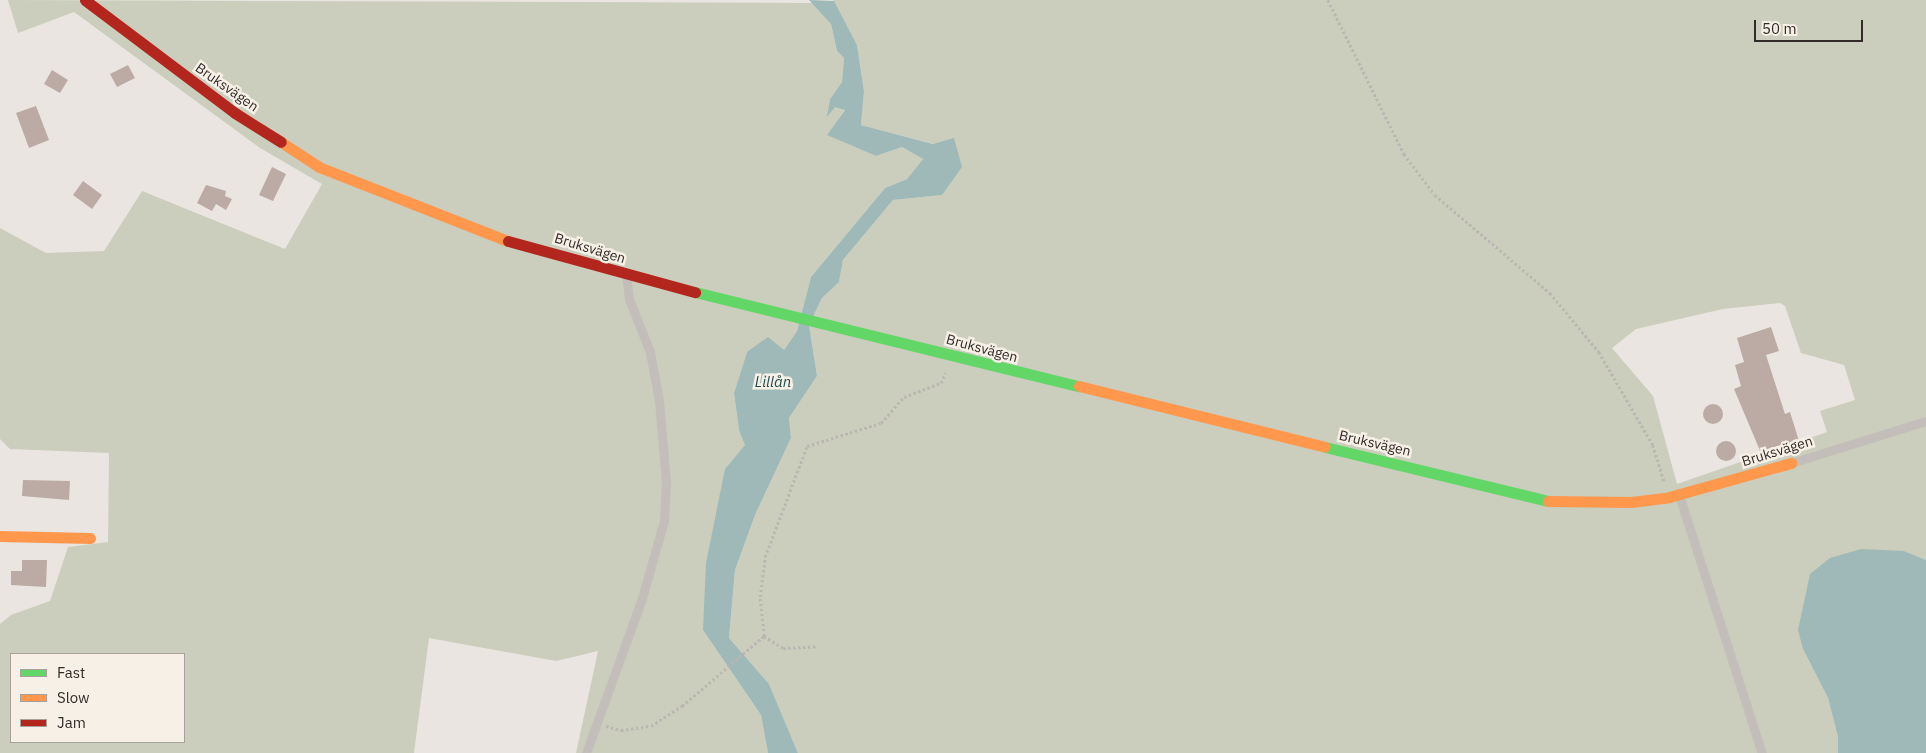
<!DOCTYPE html>
<meta charset="utf-8">
<style>
body{margin:0}
#map{position:relative;width:1926px;height:753px;overflow:hidden;background:#eae5e0;font-family:"IBM Plex Sans",sans-serif}
div>[style]{position:absolute}
[style*='--x']{left:calc(var(--x)*1px);top:calc(var(--y)*1px);width:calc(var(--w)*1px);rotate:calc(var(--a)*1deg)}
.green>*{inset:0;background:#cbcebc}
.water>*{inset:0;background:#9eb9b8}
.building>*{inset:0;background:#bcaba4}
.round{border-radius:50%}
.path>*{height:2.5px;margin-top:-1.25px;transform-origin:0;background:repeating-linear-gradient(90deg,#bcb6b2 0 2.5px,transparent 0 5px)}
.lane>*{height:9px;margin:-4.5px;padding:0 4.5px;transform-origin:4.5px;border-radius:4.5px;background:#c3beb9}
.fast>*{height:11px;margin:-5.5px;padding:0 5.5px;transform-origin:5.5px;border-radius:5.5px;background:#63d668}
.slow>*{height:11px;margin:-5.5px;padding:0 5.5px;transform-origin:5.5px;border-radius:5.5px;background:#ff974d}
.jam>*{height:11px;margin:-5.5px;padding:0 5.5px;transform-origin:5.5px;border-radius:5.5px;background:#b3261e}
span{translate:-50% -50%;white-space:nowrap;text-align:center;line-height:1.15;-webkit-text-stroke:5px #f6f0e7;paint-order:stroke}
.street-label{font-size:14px;color:#332b28}
.water-label{font-size:15px;color:#234c4f;font-style:italic}
.legend{position:absolute;left:10px;top:653px;width:175px;height:90px;box-sizing:border-box;background:#f6f0e7;border:1px solid #a8a19b;margin:0;padding:6px 9px;list-style:none;font-size:15px;color:#332b28}
.legend li{display:flex;align-items:center;gap:10px;height:25px}
.legend b{width:25px;border:1px solid #a8a19b}
.scale{position:absolute;left:1754px;top:20px;width:109px;height:22px;box-sizing:border-box;border:2px solid #332b28;border-top:0;padding-left:6px;font-size:15px;line-height:18px;white-space:nowrap;color:#332b28;-webkit-text-stroke:4px #f6f0e7;paint-order:stroke}
</style>
<div id="map">
<div class="green">
<i style="clip-path:polygon(evenodd,8px 0,813px 3px,831px 24px,837px 51px,844px 58px,842px 82px,830px 99px,828px 116px,835px 106px,845px 109px,828px 135px,876px 156px,902px 147px,923px 159px,907px 179px,885px 188px,811px 277px,797px 331px,784px 350px,747px 352px,734px 393px,739px 430px,746px 445px,725px 469px,703px 630px,761px 715px,768px 753px,576px 753px,598px 651px,556px 661px,429px 638px,414px 753px,0 753px,0 624px,11px 615px,50px 601px,68px 547px,108px 542px,109px 453px,10px 449px,0 439px,0 228px,46px 253px,104px 251px,142px 191px,285px 249px,322px 184px,260px 148px,74px 12px,18px 33px,8px 0,11px 654px,184px 654px,184px 742px,11px 742px,11px 654px)"></i>
<i style="clip-path:polygon(evenodd,833px 0,1926px 0,1926px 560px,1904px 551px,1803px 649px,1828px 698px,1838px 737px,1838px 753px,798px 753px,769px 684px,729px 638px,735px 570px,755px 515px,791px 438px,789px 418px,817px 376px,809px 325px,822px 298px,839px 282px,843px 260px,893px 200px,942px 195px,934px 144px,861px 125px,864px 91px,857px 45px,833px 0,1780px 303px,1785px 306px,1801px 353px,1844px 365px,1855px 400px,1820px 411px,1827px 432px,1677px 484px,1653px 396px,1612px 348px,1636px 329px,1723px 309px,1780px 303px)"></i>
</div>
<div class="water">
<i style="clip-path:polygon(809px 0,834px 1px,857px 45px,864px 91px,861px 125px,933px 144px,954px 138px,962px 167px,942px 195px,893px 200px,843px 260px,839px 282px,822px 298px,809px 325px,817px 376px,789px 418px,791px 438px,755px 515px,735px 570px,729px 638px,769px 684px,798px 753px,768px 753px,761px 715px,703px 630px,706px 563px,725px 469px,745px 445px,739px 430px,734px 393px,747px 352px,768px 337px,784px 350px,797px 331px,811px 277px,885px 188px,907px 179px,923px 159px,902px 147px,876px 156px,827px 135px,845px 110px,835px 107px,827px 117px,830px 99px,842px 82px,844px 58px,837px 51px,831px 24px)"></i>
<i style="clip-path:polygon(1861px 549px,1904px 551px,1926px 560px,1926px 753px,1838px 753px,1838px 737px,1828px 698px,1803px 649px,1798px 630px,1810px 574px,1830px 558px)"></i>
</div>
<div class="building">
<i style="clip-path:polygon(128px 65px,135px 78px,117px 87px,110px 74px)"></i>
<i style="clip-path:polygon(52px 70px,68px 80px,60px 93px,44px 84px)"></i>
<i style="clip-path:polygon(36px 106px,49px 140px,29px 148px,16px 113px)"></i>
<i style="clip-path:polygon(272px 167px,286px 174px,273px 201px,259px 195px)"></i>
<i style="clip-path:polygon(83px 181px,102px 195px,92px 209px,73px 195px)"></i>
<i style="clip-path:polygon(206px 185px,226px 191px,225px 196px,232px 199px,226px 210px,216px 204px,212px 211px,197px 203px)"></i>
<i style="clip-path:polygon(1771px 327px,1779px 351px,1766px 355px,1785px 414px,1790px 412px,1799px 441px,1761px 453px,1734px 389px,1741px 386px,1735px 365px,1744px 362px,1737px 338px)"></i>
<i class="round" style="left:1703px;top:404px;width:20px;height:20px"></i>
<i class="round" style="left:1716px;top:441px;width:20px;height:20px"></i>
<i style="clip-path:polygon(23px 480px,70px 481px,69px 500px,22px 496px)"></i>
<i style="clip-path:polygon(22px 560px,47px 560px,46px 587px,11px 585px,11px 571px,22px 571px)"></i>
</div>
<div class="path">
<i style="--x:1328;--y:0;--w:172;--a:63.7"></i>
<i style="--x:1404;--y:154;--w:51;--a:52.9"></i>
<i style="--x:1435;--y:195;--w:151;--a:40.4"></i>
<i style="--x:1550;--y:293;--w:77;--a:50.3"></i>
<i style="--x:1599;--y:352;--w:108;--a:59.9"></i>
<i style="--x:1653;--y:445;--w:38;--a:73"></i>
<i style="--x:764;--y:636;--w:22;--a:32"></i>
<i style="--x:783;--y:648;--w:35;--a:-3"></i>
<i style="--x:606;--y:726;--w:16;--a:15"></i>
<i style="--x:621;--y:730;--w:30;--a:-8"></i>
<i style="--x:651;--y:726;--w:37;--a:-33"></i>
<i style="--x:682;--y:706;--w:108;--a:-40.5"></i>
<i style="--x:764;--y:636;--w:39;--a:-96"></i>
<i style="--x:760;--y:597;--w:40;--a:-82.9"></i>
<i style="--x:765;--y:557;--w:119;--a:-69.3"></i>
<i style="--x:807;--y:446;--w:77;--a:-17.3"></i>
<i style="--x:881;--y:423;--w:35;--a:-49"></i>
<i style="--x:904;--y:397;--w:40;--a:-21"></i>
<i style="--x:941;--y:383;--w:11;--a:-68"></i>
</div>
<div class="lane">
<i style="--x:1791;--y:463;--w:141;--a:-17.3"></i>
<i style="--x:1679;--y:495;--w:271;--a:72.2"></i>
<i style="--x:586;--y:753;--w:165;--a:-70.1"></i>
<i style="--x:642;--y:598;--w:80;--a:-74.1"></i>
<i style="--x:664;--y:521;--w:39;--a:-87"></i>
<i style="--x:666;--y:482;--w:81;--a:-94.9"></i>
<i style="--x:659;--y:401;--w:50;--a:-100.4"></i>
<i style="--x:650;--y:352;--w:57;--a:-111.6"></i>
<i style="--x:629;--y:299;--w:24;--a:-97"></i>
</div>
<div class="fast">
<i style="--x:695;--y:292;--w:395;--a:13.8"></i>
<i style="--x:1325;--y:447;--w:229;--a:13.6"></i>
</div>
<div class="slow">
<i style="--x:281;--y:142;--w:45;--a:33.3"></i>
<i style="--x:319;--y:167;--w:203;--a:21.4"></i>
<i style="--x:1079;--y:386;--w:253;--a:13.9"></i>
<i style="--x:1548;--y:501;--w:83;--a:0.7"></i>
<i style="--x:1631;--y:502;--w:38;--a:-7"></i>
<i style="--x:1669;--y:497;--w:127;--a:-15.6"></i>
<i style="--x:0;--y:536;--w:90;--a:1.3"></i>
</div>
<div class="jam">
<i style="--x:85;--y:0;--w:188;--a:37"></i>
<i style="--x:235;--y:113;--w:54;--a:32.2"></i>
<i style="--x:508;--y:241;--w:194;--a:15.3"></i>
</div>
<div class="street-label">
<span style="left:227px;top:87px;rotate:35deg">Bruksvägen</span>
<span style="left:590px;top:248px;rotate:17deg">Bruksvägen</span>
<span style="left:982px;top:348px;rotate:15deg">Bruksvägen</span>
<span style="left:1375px;top:443px;rotate:13deg">Bruksvägen</span>
<span style="left:1777px;top:451px;rotate:-17deg">Bruksvägen</span>
</div>
<div class="water-label">
<span style="left:773px;top:382px">Lillån</span>
</div>
<ul class="legend">
<li><b style="height:6px;background:#63d668"></b>Fast</li>
<li><b style="height:6px;background:#ff974d"></b>Slow</li>
<li><b style="height:6px;background:#b3261e"></b>Jam</li>
</ul>
<div class="scale">50 m</div>
</div>
